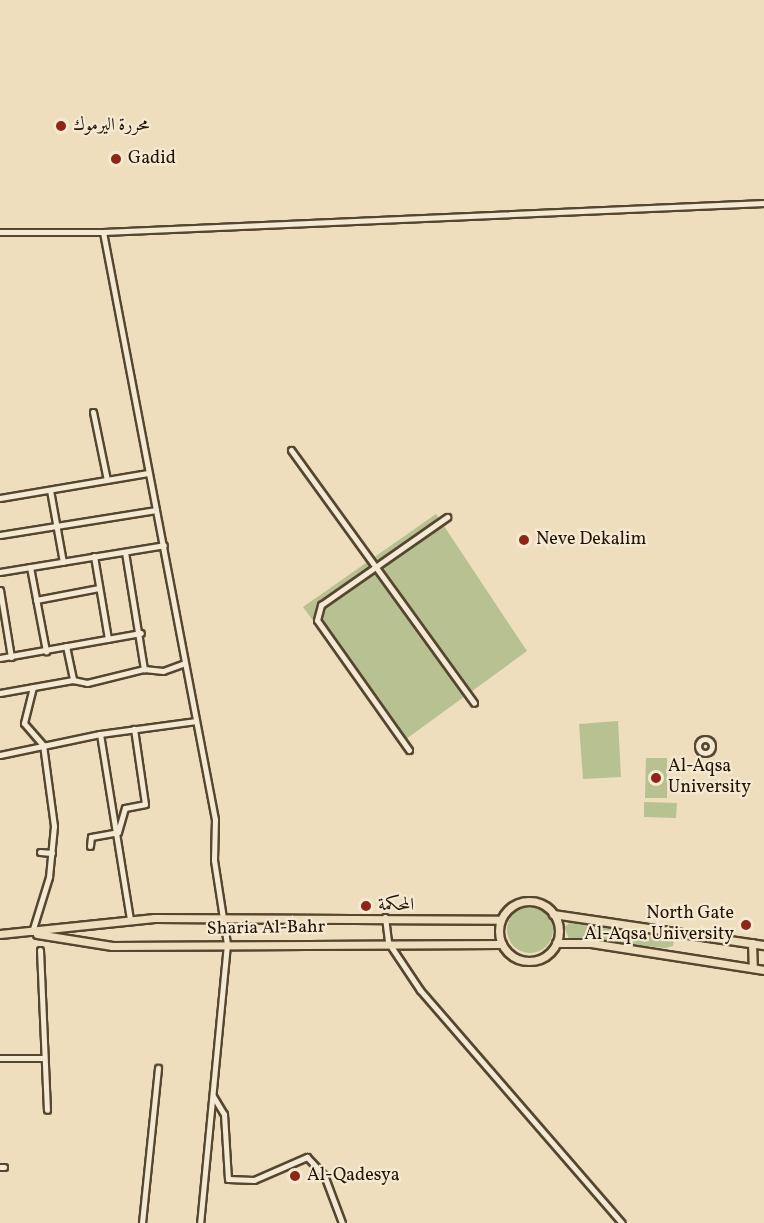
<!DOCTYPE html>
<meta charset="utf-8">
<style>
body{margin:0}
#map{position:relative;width:764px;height:1223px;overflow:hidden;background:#eedebd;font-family:Vollkorn,Amiri,serif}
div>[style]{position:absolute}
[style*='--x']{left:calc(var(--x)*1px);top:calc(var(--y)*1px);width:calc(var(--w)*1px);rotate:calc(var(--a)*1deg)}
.green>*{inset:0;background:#b7c192}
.round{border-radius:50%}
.roads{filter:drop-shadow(2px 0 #56462f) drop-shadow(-2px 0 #56462f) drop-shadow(0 2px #56462f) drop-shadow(0 -2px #56462f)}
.minor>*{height:5px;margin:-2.5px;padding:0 2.5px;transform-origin:2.5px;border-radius:2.5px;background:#f4ead4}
.minor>.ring{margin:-2.5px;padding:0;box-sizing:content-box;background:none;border:5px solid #f4ead4;border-radius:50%}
.major>*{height:7px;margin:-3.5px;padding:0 3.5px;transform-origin:3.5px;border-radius:3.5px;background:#eedebd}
.major>.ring{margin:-3.5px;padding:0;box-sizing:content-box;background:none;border:7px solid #eedebd;border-radius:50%}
.dots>*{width:16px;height:16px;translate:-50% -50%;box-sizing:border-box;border:3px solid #f4ead4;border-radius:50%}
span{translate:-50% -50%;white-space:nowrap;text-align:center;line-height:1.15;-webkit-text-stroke:4.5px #f4ead4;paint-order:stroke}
.poi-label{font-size:18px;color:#241300}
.left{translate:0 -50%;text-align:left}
.right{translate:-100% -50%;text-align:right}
.street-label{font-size:18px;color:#241300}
</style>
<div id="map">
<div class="green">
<i style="clip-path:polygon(436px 514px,527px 651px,402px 742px,303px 607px)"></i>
<i style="clip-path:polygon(618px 721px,621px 777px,583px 779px,579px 724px)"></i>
<i style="clip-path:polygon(646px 758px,667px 758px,667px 798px,645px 798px)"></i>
<i style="clip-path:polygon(644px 802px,677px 803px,676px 818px,644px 817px)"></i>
<i class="round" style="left:507px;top:907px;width:46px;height:46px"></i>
<i style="clip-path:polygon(574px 920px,669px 933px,674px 940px,673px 946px,666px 948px,569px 939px,564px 927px)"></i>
</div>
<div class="roads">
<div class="minor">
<i style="--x:0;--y:232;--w:103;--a:0"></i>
<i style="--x:103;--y:232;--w:662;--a:-2.51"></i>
<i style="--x:103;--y:232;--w:283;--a:79.2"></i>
<i style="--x:93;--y:412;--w:69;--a:78.4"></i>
<i style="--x:291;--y:450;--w:312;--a:54.1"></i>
<i style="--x:50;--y:490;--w:73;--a:79.8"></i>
<i style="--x:0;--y:498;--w:150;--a:-9.6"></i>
<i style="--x:0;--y:535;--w:158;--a:-9.1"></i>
<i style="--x:156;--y:510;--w:315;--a:79.2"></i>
<i style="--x:215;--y:819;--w:41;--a:91.4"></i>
<i style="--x:214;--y:860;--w:85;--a:81.2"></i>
<i style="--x:227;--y:944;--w:280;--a:95.5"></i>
<i style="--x:125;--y:552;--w:119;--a:80.8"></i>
<i style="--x:94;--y:556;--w:84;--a:80.4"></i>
<i style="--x:30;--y:567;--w:86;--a:79.2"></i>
<i style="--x:0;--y:572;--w:166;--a:-9.3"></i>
<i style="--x:0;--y:590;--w:68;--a:80.7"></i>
<i style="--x:36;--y:600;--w:64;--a:-10.8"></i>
<i style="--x:66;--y:646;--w:35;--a:78"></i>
<i style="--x:0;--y:658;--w:143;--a:-10.1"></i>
<i style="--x:0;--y:693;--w:74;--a:-10.1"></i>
<i style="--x:73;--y:680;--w:14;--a:12"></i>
<i style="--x:87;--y:683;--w:59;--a:-13.8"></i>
<i style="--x:144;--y:669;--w:19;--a:6"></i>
<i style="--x:163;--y:671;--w:23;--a:-20"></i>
<i style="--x:100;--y:734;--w:188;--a:80.8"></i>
<i class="ring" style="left:698px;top:739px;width:9px;height:9px"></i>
<i style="--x:409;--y:750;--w:159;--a:-125.3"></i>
<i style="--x:317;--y:620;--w:16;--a:-75"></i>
<i style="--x:321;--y:605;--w:154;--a:-34.9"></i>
<i style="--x:0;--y:755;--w:102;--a:-11.9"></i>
<i style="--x:100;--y:734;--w:97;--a:-7.7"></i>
<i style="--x:90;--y:846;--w:9;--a:-84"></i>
<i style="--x:91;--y:837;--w:27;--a:-10"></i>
<i style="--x:118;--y:832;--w:25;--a:-74"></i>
<i style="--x:125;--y:808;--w:20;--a:-11"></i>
<i style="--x:145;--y:804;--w:76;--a:-98.3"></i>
<i style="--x:40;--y:852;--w:12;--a:5"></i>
<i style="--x:385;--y:917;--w:25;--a:83"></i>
<i style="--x:388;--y:942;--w:58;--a:56.3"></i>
<i style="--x:420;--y:990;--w:308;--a:49.1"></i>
<i style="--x:32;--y:932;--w:58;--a:-72.8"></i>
<i style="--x:49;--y:877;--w:51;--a:-84.4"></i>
<i style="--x:54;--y:826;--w:82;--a:-97.7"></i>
<i style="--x:43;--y:745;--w:29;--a:-131"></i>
<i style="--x:24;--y:723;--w:37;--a:-76"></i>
<i style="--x:40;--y:950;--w:160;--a:87.5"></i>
<i style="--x:0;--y:1058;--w:44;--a:0"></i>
<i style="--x:213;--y:1096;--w:21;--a:59"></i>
<i style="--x:224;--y:1114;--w:65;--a:86.5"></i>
<i style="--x:228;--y:1179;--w:26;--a:2"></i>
<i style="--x:254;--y:1180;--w:58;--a:-23.5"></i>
<i style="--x:307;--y:1157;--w:25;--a:47"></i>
<i style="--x:324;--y:1175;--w:51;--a:69.4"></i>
<i style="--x:0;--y:1167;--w:4;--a:0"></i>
<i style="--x:142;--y:1223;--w:156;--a:-84.1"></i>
</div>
<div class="major">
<i class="ring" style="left:499px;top:901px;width:53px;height:53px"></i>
<i style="--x:553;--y:914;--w:213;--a:8.4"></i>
<i style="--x:0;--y:934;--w:155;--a:-5.9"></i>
<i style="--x:154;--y:918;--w:347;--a:0.3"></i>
<i style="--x:37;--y:934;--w:76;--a:9.1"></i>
<i style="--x:112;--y:946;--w:390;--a:-0.3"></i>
<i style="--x:556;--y:943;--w:35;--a:0"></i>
<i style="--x:591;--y:943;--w:175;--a:8.9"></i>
<i style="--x:752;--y:943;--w:25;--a:88"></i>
</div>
</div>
<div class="dots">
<i style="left:61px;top:126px;background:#8f2418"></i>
<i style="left:116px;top:159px;background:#8f2418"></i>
<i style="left:524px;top:540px;background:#8f2418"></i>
<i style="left:656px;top:778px;background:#8f2418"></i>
<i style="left:366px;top:906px;background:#8f2418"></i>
<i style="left:746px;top:925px;background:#8f2418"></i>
<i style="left:295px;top:1176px;background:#8f2418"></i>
</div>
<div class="poi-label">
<span class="left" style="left:73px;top:126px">محررة اليرموك</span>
<span class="left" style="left:128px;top:159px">Gadid</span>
<span class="left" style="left:536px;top:540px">Neve Dekalim</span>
<span class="left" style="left:668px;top:778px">Al-Aqsa<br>University</span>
<span class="left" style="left:378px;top:906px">المحكمة</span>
<span class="right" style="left:734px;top:925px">North Gate<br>Al-Aqsa University</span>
<span class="left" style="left:307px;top:1176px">Al-Qadesya</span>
</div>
<div class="street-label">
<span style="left:266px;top:929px;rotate:-1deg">Sharia Al-Bahr</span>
</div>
</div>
